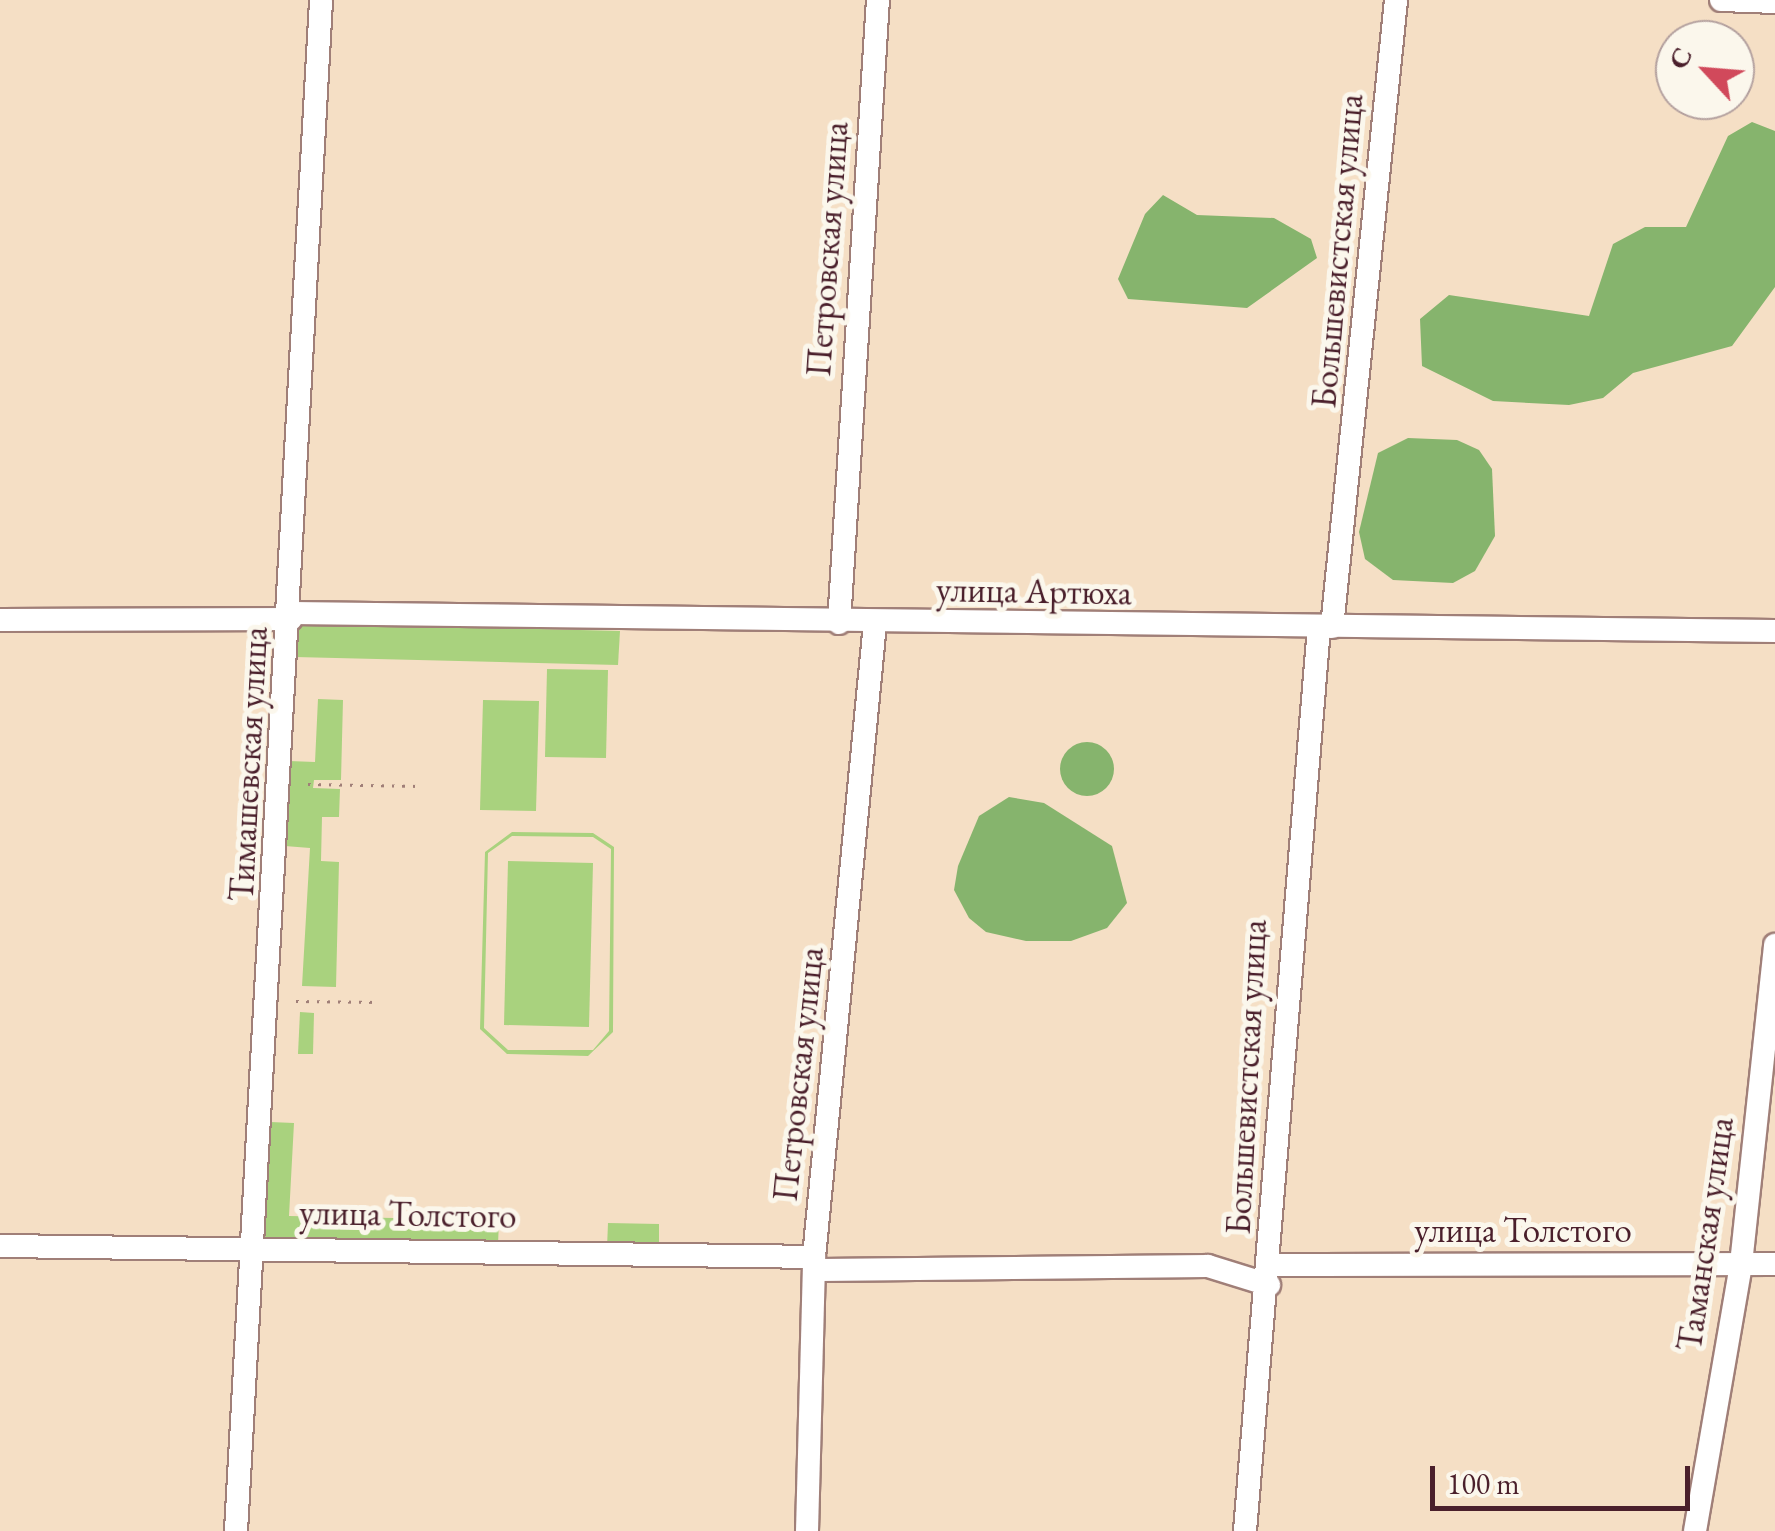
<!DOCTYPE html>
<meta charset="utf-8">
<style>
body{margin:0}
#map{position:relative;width:1775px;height:1531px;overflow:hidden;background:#f5dfc5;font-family:"EB Garamond",serif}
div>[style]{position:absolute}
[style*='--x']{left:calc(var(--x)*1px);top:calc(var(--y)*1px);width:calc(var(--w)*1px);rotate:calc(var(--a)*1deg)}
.green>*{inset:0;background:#a9d27e}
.forest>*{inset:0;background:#86b46d}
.round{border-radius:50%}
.path>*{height:2.5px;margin-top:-1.25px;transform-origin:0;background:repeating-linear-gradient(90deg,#a07f78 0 2.5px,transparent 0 10.5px)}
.roads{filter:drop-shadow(2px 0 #a07f78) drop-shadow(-2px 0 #a07f78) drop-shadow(0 2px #a07f78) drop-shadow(0 -2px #a07f78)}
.minor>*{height:22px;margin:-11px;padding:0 11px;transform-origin:11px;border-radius:11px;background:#fff}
span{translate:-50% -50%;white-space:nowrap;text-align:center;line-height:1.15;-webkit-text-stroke:10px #fbf7ec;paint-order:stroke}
.street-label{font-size:35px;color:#4a1f2b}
.north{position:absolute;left:1655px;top:20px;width:100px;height:100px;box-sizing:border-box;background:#fbf7ec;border:2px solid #b4a19f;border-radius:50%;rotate:296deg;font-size:28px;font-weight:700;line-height:40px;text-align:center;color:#4a1f2b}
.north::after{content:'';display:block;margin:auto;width:35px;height:45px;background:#d1495b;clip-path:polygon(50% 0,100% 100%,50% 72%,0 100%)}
.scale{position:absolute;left:1430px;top:1466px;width:260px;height:45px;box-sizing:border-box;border:5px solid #4a1f2b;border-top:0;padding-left:12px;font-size:30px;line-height:35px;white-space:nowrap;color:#4a1f2b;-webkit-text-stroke:8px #fbf7ec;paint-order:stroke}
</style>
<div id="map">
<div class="green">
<i style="clip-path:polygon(297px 623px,620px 631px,618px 665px,295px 657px)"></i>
<i style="clip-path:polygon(547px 669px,608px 670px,606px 758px,545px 757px)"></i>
<i style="clip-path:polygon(318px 699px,343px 700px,341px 780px,314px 780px,313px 788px,340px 789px,339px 817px,322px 817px,321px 861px,339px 862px,336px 987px,302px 986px,310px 848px,285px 846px,289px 761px,315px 762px)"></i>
<i style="clip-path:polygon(483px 700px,539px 701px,536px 811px,480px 810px)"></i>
<i style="clip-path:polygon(evenodd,512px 832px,593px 833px,614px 847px,613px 1032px,588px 1056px,507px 1054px,480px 1029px,485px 852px,512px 832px,512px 836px,593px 837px,611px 849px,609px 1031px,593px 1050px,508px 1050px,484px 1028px,488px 853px,512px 836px)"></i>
<i style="clip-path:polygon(508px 861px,593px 863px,589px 1027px,504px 1025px)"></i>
<i style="clip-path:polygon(300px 1012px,314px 1013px,313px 1054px,298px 1054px)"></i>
<i style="clip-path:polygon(270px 1122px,294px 1123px,289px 1216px,499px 1220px,498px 1245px,263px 1239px)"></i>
<i style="clip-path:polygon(608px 1223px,659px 1224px,659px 1249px,607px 1248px)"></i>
</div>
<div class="forest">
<i style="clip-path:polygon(1752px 122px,1775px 131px,1775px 287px,1732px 346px,1633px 373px,1603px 398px,1569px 405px,1493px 401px,1422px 366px,1420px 319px,1449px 295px,1589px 316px,1613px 244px,1645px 227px,1686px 227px,1728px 136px)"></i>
<i style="clip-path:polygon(1163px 195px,1197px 215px,1274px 218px,1311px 239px,1317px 258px,1247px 308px,1128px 299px,1118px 279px,1145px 214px)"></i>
<i style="clip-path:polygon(1408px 438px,1457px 440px,1479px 450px,1492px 469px,1495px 536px,1475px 571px,1453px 583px,1393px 580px,1365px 559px,1359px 532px,1378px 453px)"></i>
<i class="round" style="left:1060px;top:742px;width:54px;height:54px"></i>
<i style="clip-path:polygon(1009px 797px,1044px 803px,1112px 846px,1127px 903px,1107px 928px,1071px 941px,1026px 941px,986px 932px,969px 918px,954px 890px,958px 866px,979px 816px)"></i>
</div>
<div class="path">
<i style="--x:308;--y:784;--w:112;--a:1"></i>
<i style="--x:296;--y:1001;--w:84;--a:0.7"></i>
</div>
<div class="roads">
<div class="minor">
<i style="--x:1721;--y:0;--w:54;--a:2.1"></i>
<i style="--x:292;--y:613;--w:1483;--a:0.7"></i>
<i style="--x:0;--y:620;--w:291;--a:-0.2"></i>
<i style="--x:839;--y:623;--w:624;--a:-86.42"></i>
<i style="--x:1332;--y:627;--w:630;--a:-84.17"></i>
<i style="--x:0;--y:1246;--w:814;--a:0.77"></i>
<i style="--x:1271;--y:1265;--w:504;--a:-0.11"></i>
<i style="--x:820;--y:1270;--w:388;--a:-0.6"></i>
<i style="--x:1208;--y:1266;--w:64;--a:17.3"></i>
<i style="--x:236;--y:1531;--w:1533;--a:-86.82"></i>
<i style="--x:807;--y:1531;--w:274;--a:-88.5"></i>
<i style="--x:814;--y:1257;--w:636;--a:-84.5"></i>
<i style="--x:1245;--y:1531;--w:907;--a:-85.32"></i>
<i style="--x:1695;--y:1531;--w:271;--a:-80.2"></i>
<i style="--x:1741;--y:1264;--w:321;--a:-83.9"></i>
</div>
</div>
<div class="street-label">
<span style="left:827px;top:249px;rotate:-86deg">Петровская улица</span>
<span style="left:1337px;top:251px;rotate:-85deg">Большевистская улица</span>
<span style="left:1034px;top:591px;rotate:1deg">улица Артюха</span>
<span style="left:248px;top:764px;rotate:-87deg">Тимашевская улица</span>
<span style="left:798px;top:1074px;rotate:-84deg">Петровская улица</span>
<span style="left:1246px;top:1077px;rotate:-87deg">Большевистская улица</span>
<span style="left:408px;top:1214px;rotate:1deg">улица Толстого</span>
<span style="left:1523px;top:1230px">улица Толстого</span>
<span style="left:1705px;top:1234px;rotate:-82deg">Таманская улица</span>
</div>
<div class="north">С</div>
<div class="scale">100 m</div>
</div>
